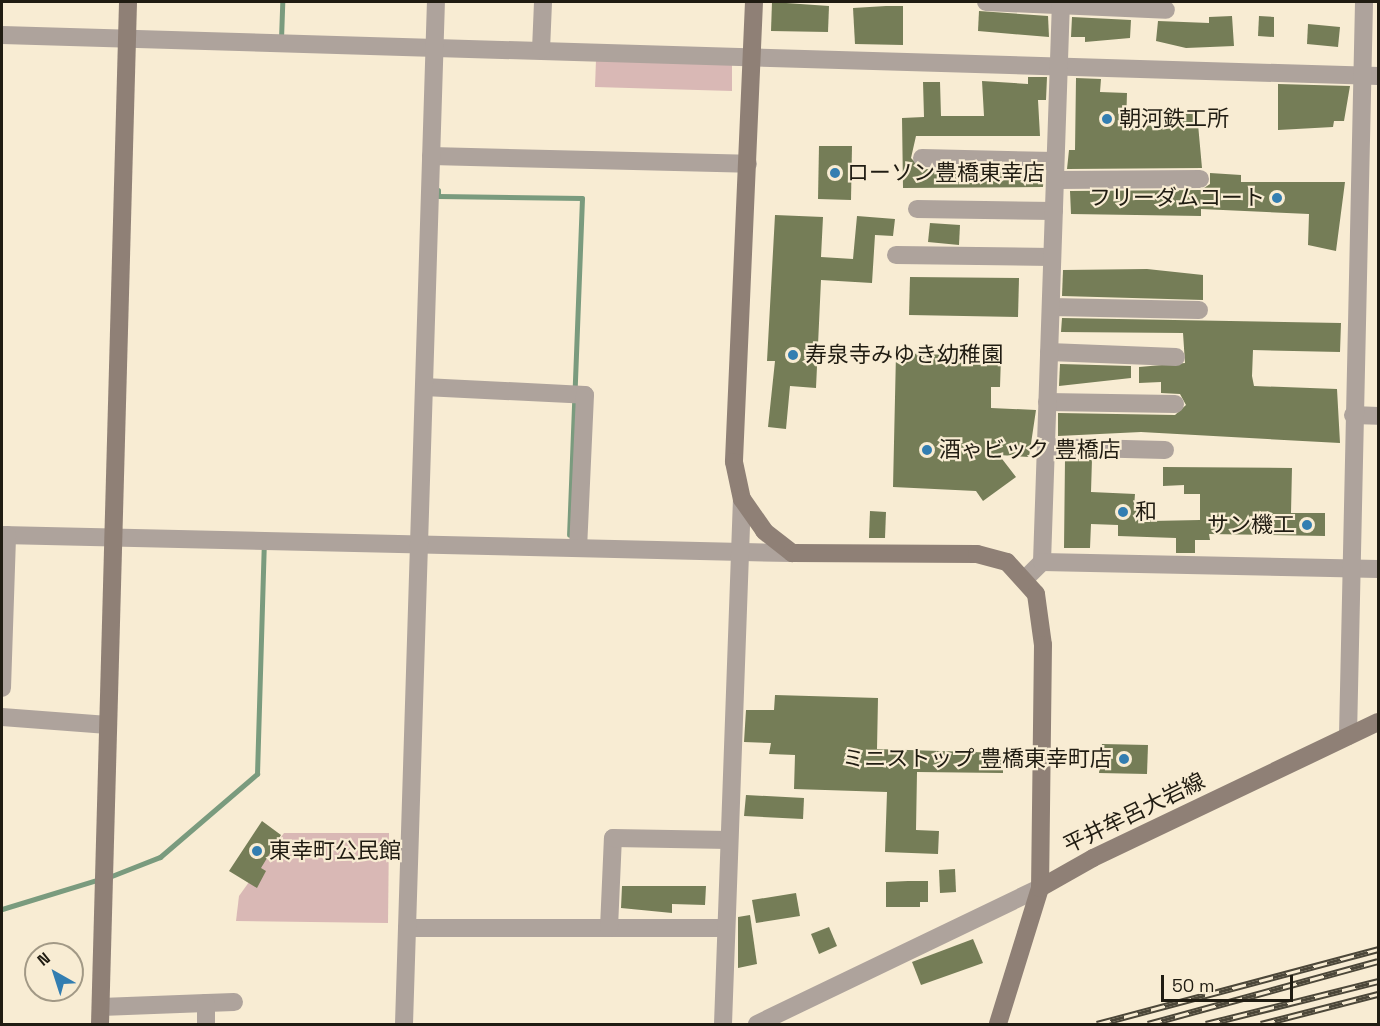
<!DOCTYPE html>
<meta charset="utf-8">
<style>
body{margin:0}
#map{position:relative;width:1380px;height:1026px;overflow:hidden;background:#f8ecd3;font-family:"Space Grotesk","Noto Sans JP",sans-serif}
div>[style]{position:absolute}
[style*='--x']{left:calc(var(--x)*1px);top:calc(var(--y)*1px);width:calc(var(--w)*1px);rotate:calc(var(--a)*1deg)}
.green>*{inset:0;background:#d9b8b5}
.stream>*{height:5px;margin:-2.5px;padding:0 2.5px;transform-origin:2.5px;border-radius:2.5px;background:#7a9b7e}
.building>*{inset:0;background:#757d57}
.street>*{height:18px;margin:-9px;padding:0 9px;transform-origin:9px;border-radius:9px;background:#aea39c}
.secondary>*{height:18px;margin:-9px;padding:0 9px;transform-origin:9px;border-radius:9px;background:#8f8076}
.rail>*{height:7px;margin-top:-3.5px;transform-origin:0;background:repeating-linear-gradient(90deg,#f8ecd3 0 14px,#4c4739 0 28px);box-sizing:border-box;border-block:2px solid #4c4739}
.dots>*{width:16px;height:16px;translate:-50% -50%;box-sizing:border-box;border:3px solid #f8ecd3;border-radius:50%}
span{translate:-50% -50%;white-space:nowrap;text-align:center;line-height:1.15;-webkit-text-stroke:4.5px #f8ecd3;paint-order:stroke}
.poi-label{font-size:22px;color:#201c12}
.left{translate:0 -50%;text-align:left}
.right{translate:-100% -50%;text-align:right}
.street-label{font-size:22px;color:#201c12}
.frame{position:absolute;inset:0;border:3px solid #201c12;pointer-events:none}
.north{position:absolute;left:24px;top:942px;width:60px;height:60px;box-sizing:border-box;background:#f8ecd3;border:2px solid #a29986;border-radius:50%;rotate:321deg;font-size:16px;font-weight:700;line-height:24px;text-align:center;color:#201c12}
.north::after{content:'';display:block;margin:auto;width:21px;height:27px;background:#337eb1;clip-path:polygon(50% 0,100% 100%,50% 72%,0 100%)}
.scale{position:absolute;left:1161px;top:975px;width:132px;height:27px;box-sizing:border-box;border:3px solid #201c12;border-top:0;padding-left:8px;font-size:18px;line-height:21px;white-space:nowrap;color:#201c12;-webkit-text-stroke:4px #f8ecd3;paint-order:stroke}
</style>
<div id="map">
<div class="green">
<i style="clip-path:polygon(596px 60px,732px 64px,732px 91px,595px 87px)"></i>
<i style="clip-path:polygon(284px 833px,389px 833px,388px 923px,236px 921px,239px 896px)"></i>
</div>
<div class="stream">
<i style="--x:281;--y:39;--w:37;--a:-88"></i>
<i style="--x:438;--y:190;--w:6;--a:90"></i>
<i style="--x:438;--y:196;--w:144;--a:0.8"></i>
<i style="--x:582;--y:198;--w:337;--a:92.2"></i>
<i style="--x:109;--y:877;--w:55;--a:-21.4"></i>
<i style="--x:160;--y:857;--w:128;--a:-40.6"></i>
<i style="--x:257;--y:774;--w:230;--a:-88.3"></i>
<i style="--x:2;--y:909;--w:102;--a:-17"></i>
</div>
<div class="building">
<i style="clip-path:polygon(772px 2px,829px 6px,828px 32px,771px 31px)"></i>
<i style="clip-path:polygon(886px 6px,903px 6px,903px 45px,855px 44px,853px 8px)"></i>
<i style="clip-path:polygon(979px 11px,1048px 16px,1049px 37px,978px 31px)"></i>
<i style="clip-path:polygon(1232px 16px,1234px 46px,1186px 48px,1156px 41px,1158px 21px,1209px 23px,1209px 17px)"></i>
<i style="clip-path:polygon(1259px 16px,1274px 17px,1274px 37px,1258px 36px)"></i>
<i style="clip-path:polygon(1072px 17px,1131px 20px,1130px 38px,1085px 42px,1085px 37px,1071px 37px)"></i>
<i style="clip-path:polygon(1308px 24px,1340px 27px,1338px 47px,1307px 44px)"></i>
<i style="clip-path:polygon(1028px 77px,1047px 77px,1046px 100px,1038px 100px,1040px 136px,916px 136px,911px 158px,922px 169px,1044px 172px,1043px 187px,903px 188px,902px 118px,924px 117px,923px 82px,940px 82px,941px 116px,984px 116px,982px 81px,1028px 84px)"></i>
<i style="clip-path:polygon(1076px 78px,1101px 79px,1100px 92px,1127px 93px,1126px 126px,1175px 125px,1175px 114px,1197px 113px,1202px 168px,1067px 169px,1069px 150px,1075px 150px)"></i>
<i style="clip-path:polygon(1278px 84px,1350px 86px,1344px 121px,1334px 121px,1333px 127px,1278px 130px)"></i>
<i style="clip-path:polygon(819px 146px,852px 146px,851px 200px,818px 199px)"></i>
<i style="clip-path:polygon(1210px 173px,1241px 175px,1241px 182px,1345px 182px,1336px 251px,1308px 245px,1309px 214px,1201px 209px,1201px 216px,1071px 214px,1070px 191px,1201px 190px,1210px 184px)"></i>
<i style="clip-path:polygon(775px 215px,823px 217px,821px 257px,853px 259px,857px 216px,895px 219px,893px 236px,875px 235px,872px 283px,821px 280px,816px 388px,790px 386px,786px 429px,768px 427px,775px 361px,767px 361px)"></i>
<i style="clip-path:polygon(930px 223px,960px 225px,959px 245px,928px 242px)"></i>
<i style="clip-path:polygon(1147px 269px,1203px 275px,1203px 300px,1062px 296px,1063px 270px)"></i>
<i style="clip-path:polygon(910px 277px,1019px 278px,1018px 317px,909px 315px)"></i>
<i style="clip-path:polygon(1062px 318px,1341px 323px,1340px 352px,1253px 350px,1252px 376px,1254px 386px,1337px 389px,1340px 443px,1141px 432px,1058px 436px,1058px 413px,1175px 415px,1186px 405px,1180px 394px,1161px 393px,1161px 382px,1139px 383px,1139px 367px,1185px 363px,1183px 333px,1061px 332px)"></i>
<i style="clip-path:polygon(896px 353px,1001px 357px,1000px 387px,991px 387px,991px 408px,1036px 410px,1029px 457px,999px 455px,1016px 477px,983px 501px,976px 491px,893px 487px)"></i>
<i style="clip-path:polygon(1060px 364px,1131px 366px,1131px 378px,1059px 386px)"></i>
<i style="clip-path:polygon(1065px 459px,1092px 459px,1091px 492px,1135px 494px,1134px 507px,1147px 507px,1151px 521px,1200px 520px,1200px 494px,1184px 494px,1184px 485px,1163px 486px,1163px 467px,1292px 468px,1291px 513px,1325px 513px,1325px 536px,1209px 534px,1210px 540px,1195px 540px,1195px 553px,1176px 553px,1176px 538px,1118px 536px,1118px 525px,1091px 524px,1090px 548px,1064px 548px)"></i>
<i style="clip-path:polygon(870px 511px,886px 512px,885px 538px,869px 538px)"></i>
<i style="clip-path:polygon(775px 695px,878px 698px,877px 749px,1003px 753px,1003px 773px,917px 772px,916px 830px,939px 831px,938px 854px,885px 852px,887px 792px,794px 789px,795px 755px,769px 754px,771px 743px,744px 742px,746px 710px,774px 710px)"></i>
<i style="clip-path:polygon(1102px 744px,1148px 745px,1147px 774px,1099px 773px)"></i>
<i style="clip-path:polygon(746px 795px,804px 798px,803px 819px,744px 816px)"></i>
<i style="clip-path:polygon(262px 821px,281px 835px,261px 868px,266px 871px,257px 888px,229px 871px)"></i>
<i style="clip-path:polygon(955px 869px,956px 892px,940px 893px,939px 870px)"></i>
<i style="clip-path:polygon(908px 881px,928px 881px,928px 902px,920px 902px,920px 907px,886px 907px,886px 882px)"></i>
<i style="clip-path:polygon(622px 886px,706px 886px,705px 905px,672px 904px,672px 913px,621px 908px)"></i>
<i style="clip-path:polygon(796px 893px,800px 916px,756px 923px,752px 900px)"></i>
<i style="clip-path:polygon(750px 915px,757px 964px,738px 968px,738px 917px)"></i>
<i style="clip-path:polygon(829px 927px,837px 946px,819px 954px,811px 934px)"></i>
<i style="clip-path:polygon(973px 939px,983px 963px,921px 985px,912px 962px)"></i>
</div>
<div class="street">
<i style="--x:986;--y:2;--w:180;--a:2.5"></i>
<i style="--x:2;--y:35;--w:1377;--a:1.71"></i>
<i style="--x:541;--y:50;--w:48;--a:-87.6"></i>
<i style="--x:431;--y:156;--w:317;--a:1.4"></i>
<i style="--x:922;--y:158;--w:133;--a:1.3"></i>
<i style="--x:1055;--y:180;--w:145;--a:-0.4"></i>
<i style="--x:917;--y:209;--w:137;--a:0.8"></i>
<i style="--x:896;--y:255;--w:156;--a:0.7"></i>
<i style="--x:1051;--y:307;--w:148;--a:1.2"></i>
<i style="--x:1049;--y:352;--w:127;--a:2.3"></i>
<i style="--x:424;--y:387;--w:161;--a:2.8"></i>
<i style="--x:585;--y:395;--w:153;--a:92.6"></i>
<i style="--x:1047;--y:402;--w:128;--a:0.9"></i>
<i style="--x:1353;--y:415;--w:25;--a:2"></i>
<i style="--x:1046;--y:447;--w:119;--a:1.4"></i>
<i style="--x:2;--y:535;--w:790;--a:1.31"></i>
<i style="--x:1042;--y:562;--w:560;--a:-88.06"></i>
<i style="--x:1024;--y:580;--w:25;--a:-45"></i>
<i style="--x:1042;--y:562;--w:336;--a:1.2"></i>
<i style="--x:2;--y:688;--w:153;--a:-88.1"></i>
<i style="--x:2;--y:717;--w:106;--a:4.3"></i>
<i style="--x:1348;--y:736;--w:734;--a:-88.75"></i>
<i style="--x:407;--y:928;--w:319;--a:0"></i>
<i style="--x:609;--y:928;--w:90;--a:-87.5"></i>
<i style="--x:613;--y:838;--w:116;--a:1"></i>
<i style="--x:206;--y:1003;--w:28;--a:-2"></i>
<i style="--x:101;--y:1007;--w:105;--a:-2.2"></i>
<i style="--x:206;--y:1003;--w:21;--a:90"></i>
<i style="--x:404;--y:1024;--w:1023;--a:-88.21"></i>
<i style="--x:723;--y:1024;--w:525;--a:-87.93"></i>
<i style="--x:757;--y:1024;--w:314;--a:-25.7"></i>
</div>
<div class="secondary">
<i style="--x:754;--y:2;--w:460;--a:92.5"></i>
<i style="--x:734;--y:462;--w:38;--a:78"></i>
<i style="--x:742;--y:499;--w:39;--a:55"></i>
<i style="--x:764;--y:531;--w:36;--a:38"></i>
<i style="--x:792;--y:553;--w:185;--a:0.3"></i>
<i style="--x:977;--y:554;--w:31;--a:15"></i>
<i style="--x:1007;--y:562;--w:43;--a:47.8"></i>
<i style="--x:1036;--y:594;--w:51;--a:82.2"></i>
<i style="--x:1043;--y:645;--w:243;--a:90.7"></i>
<i style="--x:1040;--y:888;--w:142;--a:107.2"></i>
<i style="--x:1040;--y:888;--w:61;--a:-29.5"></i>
<i style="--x:1093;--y:858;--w:316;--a:-25.5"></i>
<i style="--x:100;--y:1024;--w:1022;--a:-88.43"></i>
</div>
<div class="rail">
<i style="--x:1097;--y:1024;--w:291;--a:-14.9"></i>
<i style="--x:1148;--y:1024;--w:238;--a:-15.3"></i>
<i style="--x:1206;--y:1024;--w:177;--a:-14"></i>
<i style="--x:1261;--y:1024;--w:121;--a:-14.4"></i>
</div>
<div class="dots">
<i style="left:1107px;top:119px;background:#337eb1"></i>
<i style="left:835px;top:173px;background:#337eb1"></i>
<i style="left:1277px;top:198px;background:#337eb1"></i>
<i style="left:793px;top:355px;background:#337eb1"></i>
<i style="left:927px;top:450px;background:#337eb1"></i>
<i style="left:1123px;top:512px;background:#337eb1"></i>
<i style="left:1307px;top:525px;background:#337eb1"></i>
<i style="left:1124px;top:759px;background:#337eb1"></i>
<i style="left:257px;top:851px;background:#337eb1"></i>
</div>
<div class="poi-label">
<span class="left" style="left:1119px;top:119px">朝河鉄工所</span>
<span class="left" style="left:847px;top:173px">ローソン豊橋東幸店</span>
<span class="right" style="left:1265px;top:198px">フリーダムコート</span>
<span class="left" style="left:805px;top:355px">寿泉寺みゆき幼稚園</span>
<span class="left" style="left:939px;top:450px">酒ゃビック 豊橋店</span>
<span class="left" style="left:1135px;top:512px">和</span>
<span class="right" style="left:1295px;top:525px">サン機工</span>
<span class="right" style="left:1112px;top:759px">ミニストップ 豊橋東幸町店</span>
<span class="left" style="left:269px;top:851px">東幸町公民館</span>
</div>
<div class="street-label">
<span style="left:1134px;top:813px;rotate:-26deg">平井牟呂大岩線</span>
</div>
<div class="frame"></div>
<div class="north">N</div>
<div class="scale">50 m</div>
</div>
